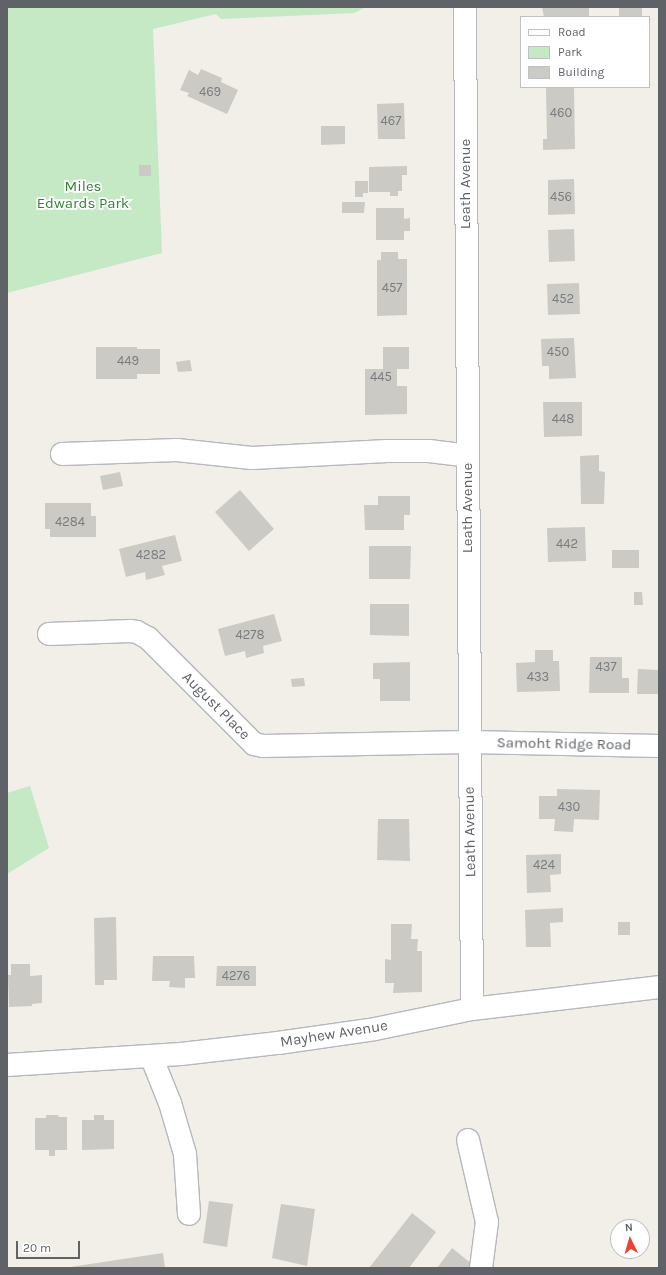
<!DOCTYPE html>
<style>
body{margin:0}
#map{position:relative;width:666px;height:1275px;overflow:hidden;background:#f1efe8;font-family:Karla,sans-serif}
div>[style]{position:absolute}
[style*='--x']{left:calc(var(--x)*1px);top:calc(var(--y)*1px);width:calc(var(--w)*1px);rotate:calc(var(--a)*1deg)}
.green>*{inset:0;background:#c5e8c5}
.building>*{inset:0;background:#cccac5}
.roads{filter:drop-shadow(1px 0 #b5b8bc) drop-shadow(-1px 0 #b5b8bc) drop-shadow(0 1px #b5b8bc) drop-shadow(0 -1px #b5b8bc)}
.minor>*{height:22px;margin:-11px;padding:0 11px;transform-origin:11px;border-radius:11px;background:#fff}
span{translate:-50% -50%;white-space:nowrap;text-align:center;line-height:1.15;-webkit-text-stroke:3.5px #fff;paint-order:stroke}
.number-label{font-size:13px;color:#7a7d7f}
.number-label span{-webkit-text-stroke-width:0}
.street-label{font-size:15px;color:#5f6368}
.park-label{font-size:15px;color:#348238}
.frame{position:absolute;inset:0;border:8px solid #5f6368;pointer-events:none}
.legend{position:absolute;left:520px;top:16px;width:130px;height:72px;box-sizing:border-box;background:#fff;border:1px solid #bfc1c3;margin:0;padding:5px 7px;list-style:none;font-size:12px;color:#5f6368}
.legend li{display:flex;align-items:center;gap:8px;height:20px}
.legend b{width:20px;border:1px solid #bfc1c3}
.north{position:absolute;left:610px;top:1219px;width:40px;height:40px;box-sizing:border-box;background:#fff;border:1px solid #bfc1c3;border-radius:50%;rotate:355deg;font-size:11px;font-weight:700;line-height:16px;text-align:center;color:#5f6368}
.north::after{content:'';display:block;margin:auto;width:14px;height:18px;background:#ea4335;clip-path:polygon(50% 0,100% 100%,50% 72%,0 100%)}
.scale{position:absolute;left:16px;top:1241px;width:64px;height:18px;box-sizing:border-box;border:2px solid #5f6368;border-top:0;padding-left:5px;font-size:12px;line-height:14px;white-space:nowrap;color:#5f6368;-webkit-text-stroke:3px #fff;paint-order:stroke}
</style>
<div id="map">
<div class="green">
<i style="clip-path:polygon(7px 7px,366px 7px,354px 13px,221px 19px,216px 14px,153px 29px,162px 253px,7px 293px)"></i>
<i style="clip-path:polygon(30px 786px,49px 848px,7px 874px,7px 793px)"></i>
</div>
<div class="building">
<i style="clip-path:polygon(542px 7px,589px 7px,589px 17px,544px 17px)"></i>
<i style="clip-path:polygon(619px 7px,642px 7px,642px 17px,619px 17px)"></i>
<i style="clip-path:polygon(201px 69px,222px 78px,221px 82px,238px 90px,227px 114px,187px 96px,189px 93px,180px 90px,189px 70px,198px 75px)"></i>
<i style="clip-path:polygon(546px 87px,574px 87px,575px 149px,543px 150px,543px 139px,547px 139px)"></i>
<i style="clip-path:polygon(404px 103px,405px 139px,378px 139px,377px 104px)"></i>
<i style="clip-path:polygon(321px 126px,345px 126px,345px 144px,321px 145px)"></i>
<i style="clip-path:polygon(139px 165px,151px 165px,151px 176px,139px 176px)"></i>
<i style="clip-path:polygon(407px 166px,407px 175px,402px 175px,402px 191px,398px 191px,398px 196px,390px 196px,390px 192px,369px 192px,369px 167px)"></i>
<i style="clip-path:polygon(574px 179px,575px 214px,548px 215px,548px 180px)"></i>
<i style="clip-path:polygon(355px 181px,368px 181px,368px 193px,363px 193px,363px 197px,355px 197px)"></i>
<i style="clip-path:polygon(342px 202px,365px 202px,364px 213px,342px 213px)"></i>
<i style="clip-path:polygon(376px 208px,404px 208px,404px 219px,410px 218px,410px 231px,404px 231px,404px 240px,376px 240px)"></i>
<i style="clip-path:polygon(574px 229px,575px 261px,549px 262px,548px 230px)"></i>
<i style="clip-path:polygon(381px 252px,398px 252px,398px 259px,407px 259px,407px 315px,377px 316px,377px 260px,381px 260px)"></i>
<i style="clip-path:polygon(579px 283px,580px 314px,548px 315px,547px 284px)"></i>
<i style="clip-path:polygon(574px 338px,576px 378px,549px 379px,549px 366px,542px 366px,541px 339px)"></i>
<i style="clip-path:polygon(96px 347px,137px 347px,137px 349px,160px 349px,160px 374px,137px 374px,137px 379px,96px 379px)"></i>
<i style="clip-path:polygon(383px 347px,409px 347px,409px 369px,397px 369px,397px 386px,407px 386px,407px 414px,365px 415px,365px 369px,383px 369px)"></i>
<i style="clip-path:polygon(190px 360px,192px 371px,178px 372px,176px 362px)"></i>
<i style="clip-path:polygon(543px 402px,582px 402px,582px 436px,544px 437px)"></i>
<i style="clip-path:polygon(599px 455px,599px 471px,605px 472px,604px 504px,581px 504px,580px 456px)"></i>
<i style="clip-path:polygon(120px 472px,123px 486px,103px 490px,100px 476px)"></i>
<i style="clip-path:polygon(240px 490px,274px 529px,249px 551px,215px 512px)"></i>
<i style="clip-path:polygon(378px 496px,410px 496px,410px 515px,404px 515px,404px 530px,365px 530px,364px 505px,378px 505px)"></i>
<i style="clip-path:polygon(45px 503px,91px 503px,91px 516px,96px 516px,96px 537px,50px 537px,50px 529px,45px 529px)"></i>
<i style="clip-path:polygon(585px 527px,586px 561px,548px 562px,547px 528px)"></i>
<i style="clip-path:polygon(175px 535px,182px 561px,162px 566px,165px 575px,146px 580px,145px 572px,126px 577px,119px 549px)"></i>
<i style="clip-path:polygon(369px 546px,411px 546px,410px 579px,369px 579px)"></i>
<i style="clip-path:polygon(612px 550px,639px 550px,639px 568px,612px 568px)"></i>
<i style="clip-path:polygon(634px 592px,642px 592px,643px 605px,634px 605px)"></i>
<i style="clip-path:polygon(370px 604px,409px 604px,409px 636px,370px 635px)"></i>
<i style="clip-path:polygon(274px 614px,282px 641px,263px 646px,264px 653px,246px 658px,245px 651px,225px 656px,218px 629px)"></i>
<i style="clip-path:polygon(535px 650px,553px 650px,553px 661px,559px 661px,560px 691px,517px 692px,516px 663px,535px 662px)"></i>
<i style="clip-path:polygon(590px 657px,622px 657px,622px 678px,629px 678px,629px 693px,589px 693px)"></i>
<i style="clip-path:polygon(410px 662px,410px 701px,380px 701px,380px 679px,373px 679px,373px 663px)"></i>
<i style="clip-path:polygon(638px 669px,659px 670px,659px 694px,637px 694px)"></i>
<i style="clip-path:polygon(304px 678px,305px 686px,292px 687px,291px 679px)"></i>
<i style="clip-path:polygon(557px 789px,600px 790px,599px 820px,574px 819px,573px 832px,554px 831px,555px 819px,539px 819px,539px 796px,557px 796px)"></i>
<i style="clip-path:polygon(378px 819px,409px 819px,410px 861px,377px 860px)"></i>
<i style="clip-path:polygon(561px 854px,561px 874px,550px 875px,551px 892px,527px 893px,526px 855px)"></i>
<i style="clip-path:polygon(563px 908px,563px 922px,550px 923px,551px 947px,526px 947px,525px 910px)"></i>
<i style="clip-path:polygon(116px 917px,117px 980px,104px 980px,104px 985px,95px 985px,94px 918px)"></i>
<i style="clip-path:polygon(618px 922px,630px 922px,630px 935px,618px 935px)"></i>
<i style="clip-path:polygon(391px 924px,412px 924px,411px 939px,418px 939px,417px 951px,422px 951px,422px 992px,393px 993px,394px 983px,385px 983px,385px 959px,391px 960px)"></i>
<i style="clip-path:polygon(153px 956px,194px 956px,195px 978px,185px 978px,185px 988px,169px 987px,170px 981px,152px 981px)"></i>
<i style="clip-path:polygon(11px 964px,30px 964px,30px 976px,42px 975px,42px 1003px,32px 1004px,32px 1006px,9px 1007px,8px 975px,11px 975px)"></i>
<i style="clip-path:polygon(217px 966px,256px 966px,256px 986px,216px 986px)"></i>
<i style="clip-path:polygon(46px 1115px,58px 1115px,59px 1117px,67px 1117px,67px 1150px,55px 1150px,55px 1156px,49px 1156px,49px 1150px,35px 1150px,35px 1118px,46px 1118px)"></i>
<i style="clip-path:polygon(94px 1115px,104px 1115px,104px 1120px,114px 1120px,114px 1149px,82px 1150px,82px 1120px,94px 1120px)"></i>
<i style="clip-path:polygon(209px 1201px,233px 1204px,227px 1247px,203px 1243px)"></i>
<i style="clip-path:polygon(281px 1204px,315px 1209px,307px 1266px,272px 1258px)"></i>
<i style="clip-path:polygon(412px 1213px,436px 1232px,409px 1268px,369px 1268px)"></i>
<i style="clip-path:polygon(452px 1248px,477px 1268px,437px 1268px)"></i>
<i style="clip-path:polygon(163px 1253px,165px 1268px,70px 1268px,70px 1267px)"></i>
</div>
<div class="roads">
<div class="minor">
<i style="--x:465;--y:7;--w:1002;--a:89.6"></i>
<i style="--x:62;--y:454;--w:115;--a:-2"></i>
<i style="--x:177;--y:450;--w:75;--a:6.1"></i>
<i style="--x:252;--y:458;--w:135;--a:-3"></i>
<i style="--x:387;--y:451;--w:42;--a:0"></i>
<i style="--x:429;--y:451;--w:38;--a:7"></i>
<i style="--x:49;--y:634;--w:81;--a:-2.1"></i>
<i style="--x:130;--y:631;--w:7;--a:8"></i>
<i style="--x:137;--y:632;--w:13;--a:29"></i>
<i style="--x:148;--y:638;--w:150;--a:45"></i>
<i style="--x:254;--y:744;--w:9;--a:13"></i>
<i style="--x:263;--y:746;--w:206;--a:-1.1"></i>
<i style="--x:469;--y:742;--w:190;--a:1.2"></i>
<i style="--x:151;--y:1056;--w:51;--a:68"></i>
<i style="--x:170;--y:1103;--w:53;--a:73.6"></i>
<i style="--x:185;--y:1154;--w:60;--a:86.2"></i>
<i style="--x:7;--y:1065;--w:174;--a:-3.6"></i>
<i style="--x:181;--y:1054;--w:98;--a:-6.5"></i>
<i style="--x:278;--y:1043;--w:98;--a:-8.2"></i>
<i style="--x:375;--y:1029;--w:99;--a:-11.7"></i>
<i style="--x:472;--y:1009;--w:188;--a:-6.7"></i>
<i style="--x:468;--y:1140;--w:84;--a:77"></i>
<i style="--x:487;--y:1222;--w:46;--a:97.4"></i>
</div>
</div>
<div class="number-label">
<span style="left:210px;top:92px">469</span>
<span style="left:561px;top:113px">460</span>
<span style="left:391px;top:121px">467</span>
<span style="left:561px;top:197px">456</span>
<span style="left:392px;top:288px">457</span>
<span style="left:563px;top:299px">452</span>
<span style="left:558px;top:352px">450</span>
<span style="left:128px;top:361px">449</span>
<span style="left:381px;top:377px">445</span>
<span style="left:563px;top:419px">448</span>
<span style="left:70px;top:522px">4284</span>
<span style="left:567px;top:544px">442</span>
<span style="left:151px;top:555px">4282</span>
<span style="left:250px;top:635px">4278</span>
<span style="left:606px;top:667px">437</span>
<span style="left:538px;top:677px">433</span>
<span style="left:569px;top:807px">430</span>
<span style="left:544px;top:865px">424</span>
<span style="left:236px;top:976px">4276</span>
</div>
<div class="street-label">
<span style="left:466px;top:184px;rotate:-90deg">Leath Avenue</span>
<span style="left:468px;top:508px;rotate:-90deg">Leath Avenue</span>
<span style="left:216px;top:706px;rotate:45deg">August Place</span>
<span style="left:564px;top:744px;rotate:1deg">Samoht Ridge Road</span>
<span style="left:470px;top:832px;rotate:-91deg">Leath Avenue</span>
<span style="left:334px;top:1034px;rotate:-9deg">Mayhew Avenue</span>
</div>
<div class="park-label">
<span style="left:83px;top:195px">Miles<br>Edwards Park</span>
</div>
<div class="frame"></div>
<ul class="legend">
<li><b style="height:5px;background:#fff"></b>Road</li>
<li><b style="height:11px;background:#c5e8c5"></b>Park</li>
<li><b style="height:11px;background:#cccac5"></b>Building</li>
</ul>
<div class="north">N</div>
<div class="scale">20 m</div>
</div>
